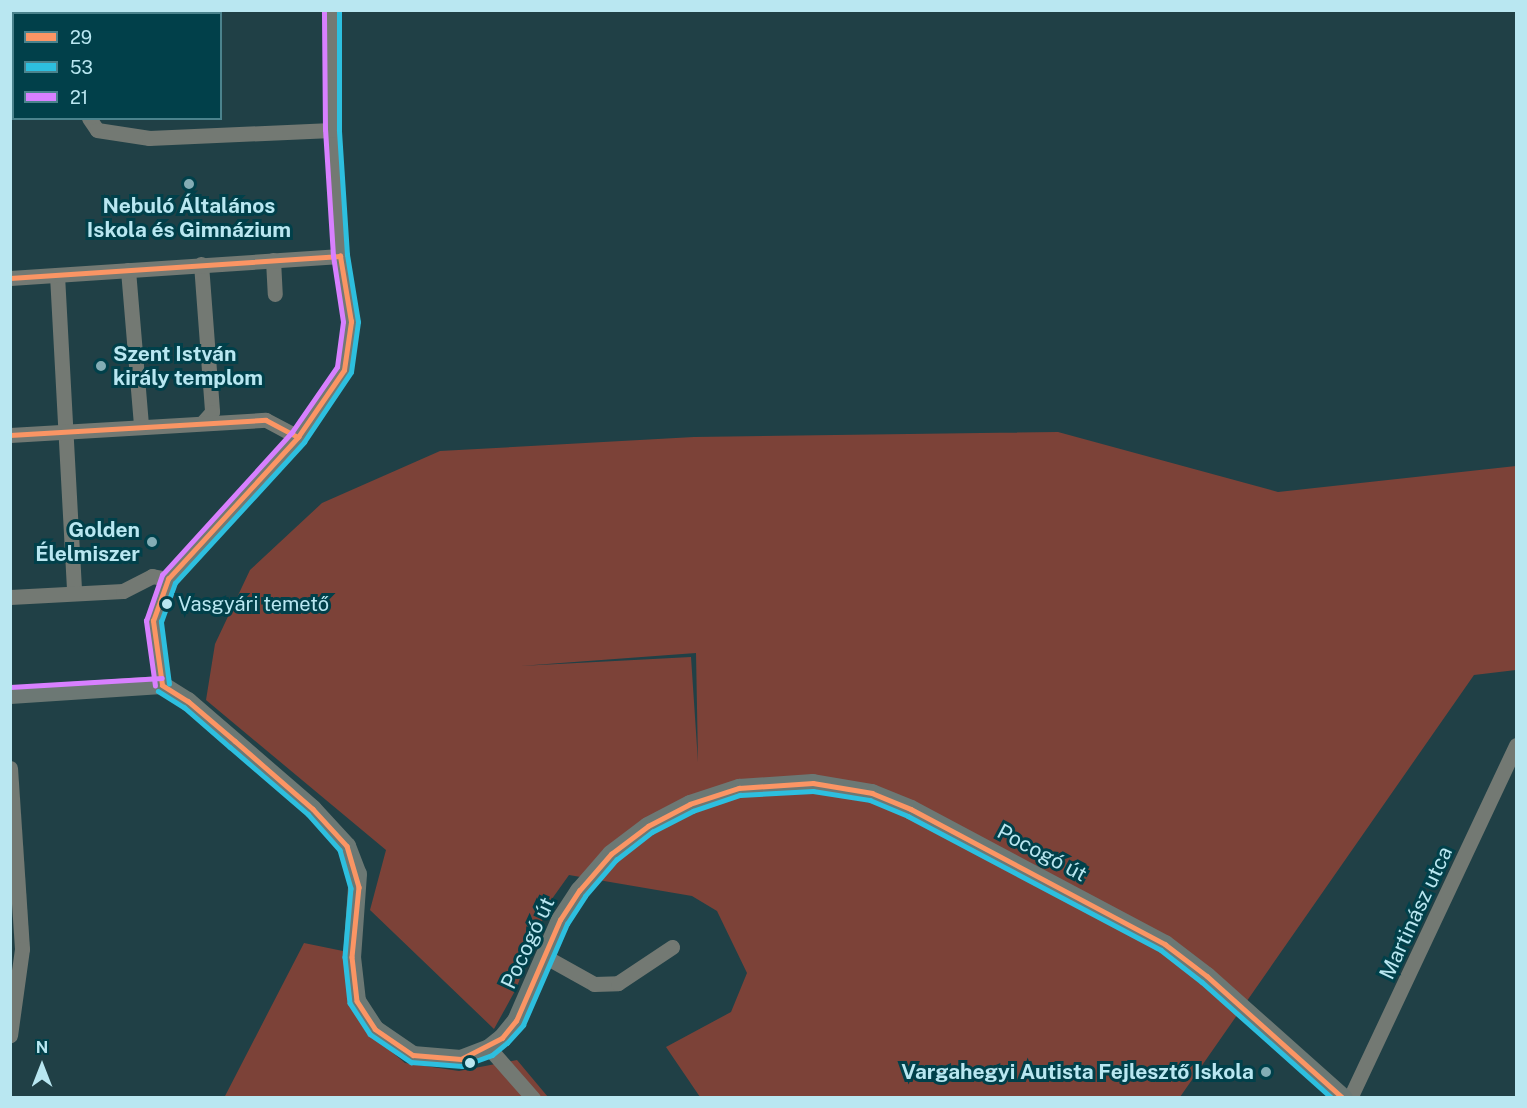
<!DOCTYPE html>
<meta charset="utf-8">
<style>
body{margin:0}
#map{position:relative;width:1527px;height:1108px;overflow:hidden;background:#204046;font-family:"Public Sans",sans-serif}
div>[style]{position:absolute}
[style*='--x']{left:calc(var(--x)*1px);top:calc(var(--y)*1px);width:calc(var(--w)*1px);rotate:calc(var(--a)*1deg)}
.green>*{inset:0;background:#7c4238}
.minor>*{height:15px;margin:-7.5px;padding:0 7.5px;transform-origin:7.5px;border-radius:7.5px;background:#737973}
.major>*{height:18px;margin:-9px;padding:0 9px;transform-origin:9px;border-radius:9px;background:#6c7874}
.bus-1>*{height:4.5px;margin:-2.25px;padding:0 2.25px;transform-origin:2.25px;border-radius:2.25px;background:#fb9564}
.bus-2>*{height:4.5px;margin:-2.25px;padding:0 2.25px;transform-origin:2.25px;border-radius:2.25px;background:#2dbfdf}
.bus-3>*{height:4.5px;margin:-2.25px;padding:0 2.25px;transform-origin:2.25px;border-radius:2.25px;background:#d880ff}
.dots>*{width:16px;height:16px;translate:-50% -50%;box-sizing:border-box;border:3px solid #01404a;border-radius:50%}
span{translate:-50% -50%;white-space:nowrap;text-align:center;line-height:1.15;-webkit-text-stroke:6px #01404a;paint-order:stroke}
.bus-label{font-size:20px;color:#b9e7f1}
.left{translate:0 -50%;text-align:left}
.poi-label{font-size:21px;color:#b9e7f1;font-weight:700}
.right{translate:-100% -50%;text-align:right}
.street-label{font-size:21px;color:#b9e7f1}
.frame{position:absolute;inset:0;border:12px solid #b9e7f1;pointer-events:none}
.legend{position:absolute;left:12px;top:12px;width:210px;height:108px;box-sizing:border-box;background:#01404a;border:2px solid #4b838d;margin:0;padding:8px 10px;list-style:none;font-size:18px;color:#b9e7f1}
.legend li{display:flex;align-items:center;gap:12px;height:30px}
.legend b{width:30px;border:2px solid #4b838d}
.north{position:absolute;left:12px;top:1036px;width:60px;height:60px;-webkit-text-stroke:4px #01404a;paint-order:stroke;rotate:0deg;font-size:16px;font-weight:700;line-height:24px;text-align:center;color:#b9e7f1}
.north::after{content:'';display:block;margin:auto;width:21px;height:27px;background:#b9e7f1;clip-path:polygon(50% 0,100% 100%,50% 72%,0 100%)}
</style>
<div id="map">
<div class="green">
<i style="clip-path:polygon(evenodd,1058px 432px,1278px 492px,1516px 466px,1516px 670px,1474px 675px,1180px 1097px,700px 1097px,666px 1047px,731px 1012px,747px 973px,717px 911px,692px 896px,569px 875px,549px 903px,516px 989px,494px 1029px,370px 910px,386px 850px,206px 700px,215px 644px,250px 570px,322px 503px,440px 451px,694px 437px,1058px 432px,696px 653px,698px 762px,691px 657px,520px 666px,696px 653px)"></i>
<i style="clip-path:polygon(304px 943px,343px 951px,375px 1038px,405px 1063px,459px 1071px,517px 1060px,548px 1097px,224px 1098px)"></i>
</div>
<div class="minor">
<i style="--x:10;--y:101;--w:4;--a:0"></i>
<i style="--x:89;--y:118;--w:14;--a:56"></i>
<i style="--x:97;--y:130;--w:53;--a:8.7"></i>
<i style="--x:149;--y:138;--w:183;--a:-2.5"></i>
<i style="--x:273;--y:260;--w:34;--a:87"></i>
<i style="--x:201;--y:264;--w:148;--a:85.7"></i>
<i style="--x:212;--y:412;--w:13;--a:132"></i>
<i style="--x:128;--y:270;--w:157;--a:85.2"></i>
<i style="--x:57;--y:275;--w:318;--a:86.9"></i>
<i style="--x:10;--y:278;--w:331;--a:-3.8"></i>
<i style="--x:10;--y:435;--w:256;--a:-3.4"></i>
<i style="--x:266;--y:420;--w:36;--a:28"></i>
<i style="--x:10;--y:597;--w:113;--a:-3"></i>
<i style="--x:123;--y:591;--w:33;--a:-27"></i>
<i style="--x:152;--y:576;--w:16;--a:11"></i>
<i style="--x:162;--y:685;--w:65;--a:-98"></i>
<i style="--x:153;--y:621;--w:45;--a:-70.3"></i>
<i style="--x:168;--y:579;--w:193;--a:-47.5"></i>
<i style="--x:298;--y:437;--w:81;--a:-55.5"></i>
<i style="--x:344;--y:370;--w:49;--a:-81.7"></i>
<i style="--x:351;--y:322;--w:67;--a:-99.5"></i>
<i style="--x:340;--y:256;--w:126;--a:-93.6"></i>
<i style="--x:332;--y:130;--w:120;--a:-90.5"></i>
<i style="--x:10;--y:768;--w:181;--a:86.2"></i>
<i style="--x:22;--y:949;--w:87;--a:97.9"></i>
<i style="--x:544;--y:956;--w:57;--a:29.2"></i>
<i style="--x:594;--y:984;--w:24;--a:-2"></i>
<i style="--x:618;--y:983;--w:65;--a:-33.7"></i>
<i style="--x:489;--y:1048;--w:67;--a:48.7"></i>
<i style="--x:1350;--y:1098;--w:390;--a:-64.8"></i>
</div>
<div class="major">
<i style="--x:10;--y:695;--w:152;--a:-3.8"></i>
<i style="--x:162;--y:685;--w:31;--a:32"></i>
<i style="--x:188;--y:701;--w:165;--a:40.8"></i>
<i style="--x:313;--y:809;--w:50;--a:47.4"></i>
<i style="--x:347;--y:846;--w:30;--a:69"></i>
<i style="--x:358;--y:874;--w:83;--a:94.1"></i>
<i style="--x:352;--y:957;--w:44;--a:83.5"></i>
<i style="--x:357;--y:1001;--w:33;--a:57"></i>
<i style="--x:375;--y:1029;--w:46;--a:34.4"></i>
<i style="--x:413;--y:1055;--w:48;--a:4.8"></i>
<i style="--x:461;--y:1059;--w:30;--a:-21"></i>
<i style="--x:489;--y:1048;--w:16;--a:-38"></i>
<i style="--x:502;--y:1038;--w:22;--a:-51"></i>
<i style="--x:516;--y:1021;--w:110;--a:-66.5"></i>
<i style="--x:560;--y:920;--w:35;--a:-57"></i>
<i style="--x:579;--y:891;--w:49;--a:-49.1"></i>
<i style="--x:611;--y:854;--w:46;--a:-37.1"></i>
<i style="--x:648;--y:826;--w:47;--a:-27.6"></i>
<i style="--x:690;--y:804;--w:52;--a:-18.1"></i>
<i style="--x:739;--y:788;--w:74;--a:-3.9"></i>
<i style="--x:813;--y:783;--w:60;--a:9.6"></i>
<i style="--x:872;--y:793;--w:42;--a:22.3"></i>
<i style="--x:911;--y:809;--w:288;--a:28"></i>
<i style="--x:1165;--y:944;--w:53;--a:37.3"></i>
<i style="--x:1207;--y:976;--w:183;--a:41.7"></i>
</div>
<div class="bus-1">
<i style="--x:10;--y:278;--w:331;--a:-3.8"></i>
<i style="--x:10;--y:435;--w:256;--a:-3.4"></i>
<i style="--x:266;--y:420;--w:36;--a:28"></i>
<i style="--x:162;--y:685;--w:31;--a:32"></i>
<i style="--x:188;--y:701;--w:62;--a:40.4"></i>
<i style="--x:235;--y:741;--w:103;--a:41.1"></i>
<i style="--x:313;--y:809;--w:50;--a:47.4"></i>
<i style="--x:347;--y:846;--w:43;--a:73.7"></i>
<i style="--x:359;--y:887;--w:70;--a:95.7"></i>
<i style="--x:352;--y:957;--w:44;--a:83.5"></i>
<i style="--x:357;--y:1001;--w:33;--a:57"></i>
<i style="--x:375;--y:1029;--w:46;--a:34.4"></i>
<i style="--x:413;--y:1055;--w:48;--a:4.8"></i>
<i style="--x:461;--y:1059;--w:46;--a:-27.1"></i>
<i style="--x:502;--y:1038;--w:22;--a:-51"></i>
<i style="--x:516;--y:1021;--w:110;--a:-66.5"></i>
<i style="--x:560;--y:920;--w:35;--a:-57"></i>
<i style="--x:579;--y:891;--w:49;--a:-49.1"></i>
<i style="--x:611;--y:854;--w:46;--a:-37.1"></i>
<i style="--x:648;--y:826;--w:47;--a:-27.6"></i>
<i style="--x:690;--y:804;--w:52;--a:-18.1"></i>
<i style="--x:739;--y:788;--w:74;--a:-3.9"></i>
<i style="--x:813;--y:783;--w:60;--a:9.6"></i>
<i style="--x:872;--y:793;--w:42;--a:22.3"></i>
<i style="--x:911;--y:809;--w:288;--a:28"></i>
<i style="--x:1165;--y:944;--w:53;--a:37.3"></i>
<i style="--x:1207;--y:976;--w:183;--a:41.9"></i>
<i style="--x:162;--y:685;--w:65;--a:-98"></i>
<i style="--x:153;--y:621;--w:45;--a:-70.3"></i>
<i style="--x:168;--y:579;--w:193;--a:-47.5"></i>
<i style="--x:298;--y:437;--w:81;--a:-55.5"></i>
<i style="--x:344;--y:370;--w:49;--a:-81.7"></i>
<i style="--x:351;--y:322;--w:67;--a:-99.5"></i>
</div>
<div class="bus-2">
<i style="--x:169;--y:684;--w:63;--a:-97.4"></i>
<i style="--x:161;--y:622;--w:41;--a:-70.3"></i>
<i style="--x:175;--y:583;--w:191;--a:-47.5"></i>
<i style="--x:304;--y:442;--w:84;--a:-56.1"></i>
<i style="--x:351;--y:372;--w:50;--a:-82"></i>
<i style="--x:358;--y:322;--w:68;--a:-99.3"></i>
<i style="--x:347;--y:255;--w:125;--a:-93.7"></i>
<i style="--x:339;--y:130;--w:120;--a:-90"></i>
<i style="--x:158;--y:691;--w:31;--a:32"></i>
<i style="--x:184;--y:707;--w:61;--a:41"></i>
<i style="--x:230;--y:747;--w:103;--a:40.7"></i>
<i style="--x:308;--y:814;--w:48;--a:48.4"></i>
<i style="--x:340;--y:850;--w:40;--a:74"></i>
<i style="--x:351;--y:888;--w:69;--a:95"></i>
<i style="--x:345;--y:957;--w:46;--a:83.8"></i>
<i style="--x:350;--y:1003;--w:37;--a:57"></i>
<i style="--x:370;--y:1034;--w:50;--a:34.3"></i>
<i style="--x:411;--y:1062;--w:51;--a:4.5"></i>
<i style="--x:462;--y:1066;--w:32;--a:-20"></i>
<i style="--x:492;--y:1055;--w:19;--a:-39"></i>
<i style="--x:507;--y:1043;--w:24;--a:-48"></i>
<i style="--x:523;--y:1025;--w:110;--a:-66.5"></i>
<i style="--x:567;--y:924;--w:33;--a:-57"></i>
<i style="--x:585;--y:896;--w:48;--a:-49.3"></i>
<i style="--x:616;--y:860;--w:46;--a:-37.9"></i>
<i style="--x:652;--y:832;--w:46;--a:-27.1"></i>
<i style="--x:693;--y:811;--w:50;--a:-18.8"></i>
<i style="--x:740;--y:795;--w:73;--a:-3.1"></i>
<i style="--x:813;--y:791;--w:58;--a:9"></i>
<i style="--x:870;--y:800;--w:41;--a:22.8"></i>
<i style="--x:908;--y:816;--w:286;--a:27.9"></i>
<i style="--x:1161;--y:950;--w:52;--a:38"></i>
<i style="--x:1202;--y:982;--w:174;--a:41.7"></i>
</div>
<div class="bus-3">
<i style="--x:155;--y:686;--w:66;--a:-97.9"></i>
<i style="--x:146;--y:621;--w:49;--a:-70.8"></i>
<i style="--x:162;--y:575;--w:193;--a:-47.7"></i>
<i style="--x:292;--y:432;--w:79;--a:-55.3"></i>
<i style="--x:337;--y:367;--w:45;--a:-82.4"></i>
<i style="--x:343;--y:322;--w:67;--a:-98.6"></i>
<i style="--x:333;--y:256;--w:126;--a:-93.6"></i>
<i style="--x:325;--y:130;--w:120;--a:-90.5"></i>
<i style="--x:10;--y:687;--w:152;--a:-3.4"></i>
</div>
<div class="dots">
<i style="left:189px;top:184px;background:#83adb5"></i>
<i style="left:101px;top:366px;background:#83adb5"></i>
<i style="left:152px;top:542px;background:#83adb5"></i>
<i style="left:167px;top:604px;background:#b9e7f1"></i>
<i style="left:470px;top:1063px;background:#b9e7f1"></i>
<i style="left:1266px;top:1072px;background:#83adb5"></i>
</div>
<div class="bus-label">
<span class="left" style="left:178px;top:604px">Vasgyári temető</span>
</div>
<div class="poi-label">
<span style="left:189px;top:218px">Nebuló Általános<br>Iskola és Gimnázium</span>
<span class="left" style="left:113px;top:366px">Szent István<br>király templom</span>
<span class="right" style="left:140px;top:542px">Golden<br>Élelmiszer</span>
<span class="right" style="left:1254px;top:1072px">Vargahegyi Autista Fejlesztő Iskola</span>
</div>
<div class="street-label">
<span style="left:1042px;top:853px;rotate:28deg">Pocogó út</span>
<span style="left:1416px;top:913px;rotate:-65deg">Martinász utca</span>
<span style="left:528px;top:943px;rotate:-65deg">Pocogó út</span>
</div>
<div class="frame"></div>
<ul class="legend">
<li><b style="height:8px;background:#fb9564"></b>29</li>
<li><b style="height:8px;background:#2dbfdf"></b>53</li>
<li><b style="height:8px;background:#d880ff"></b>21</li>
</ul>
<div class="north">N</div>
</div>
